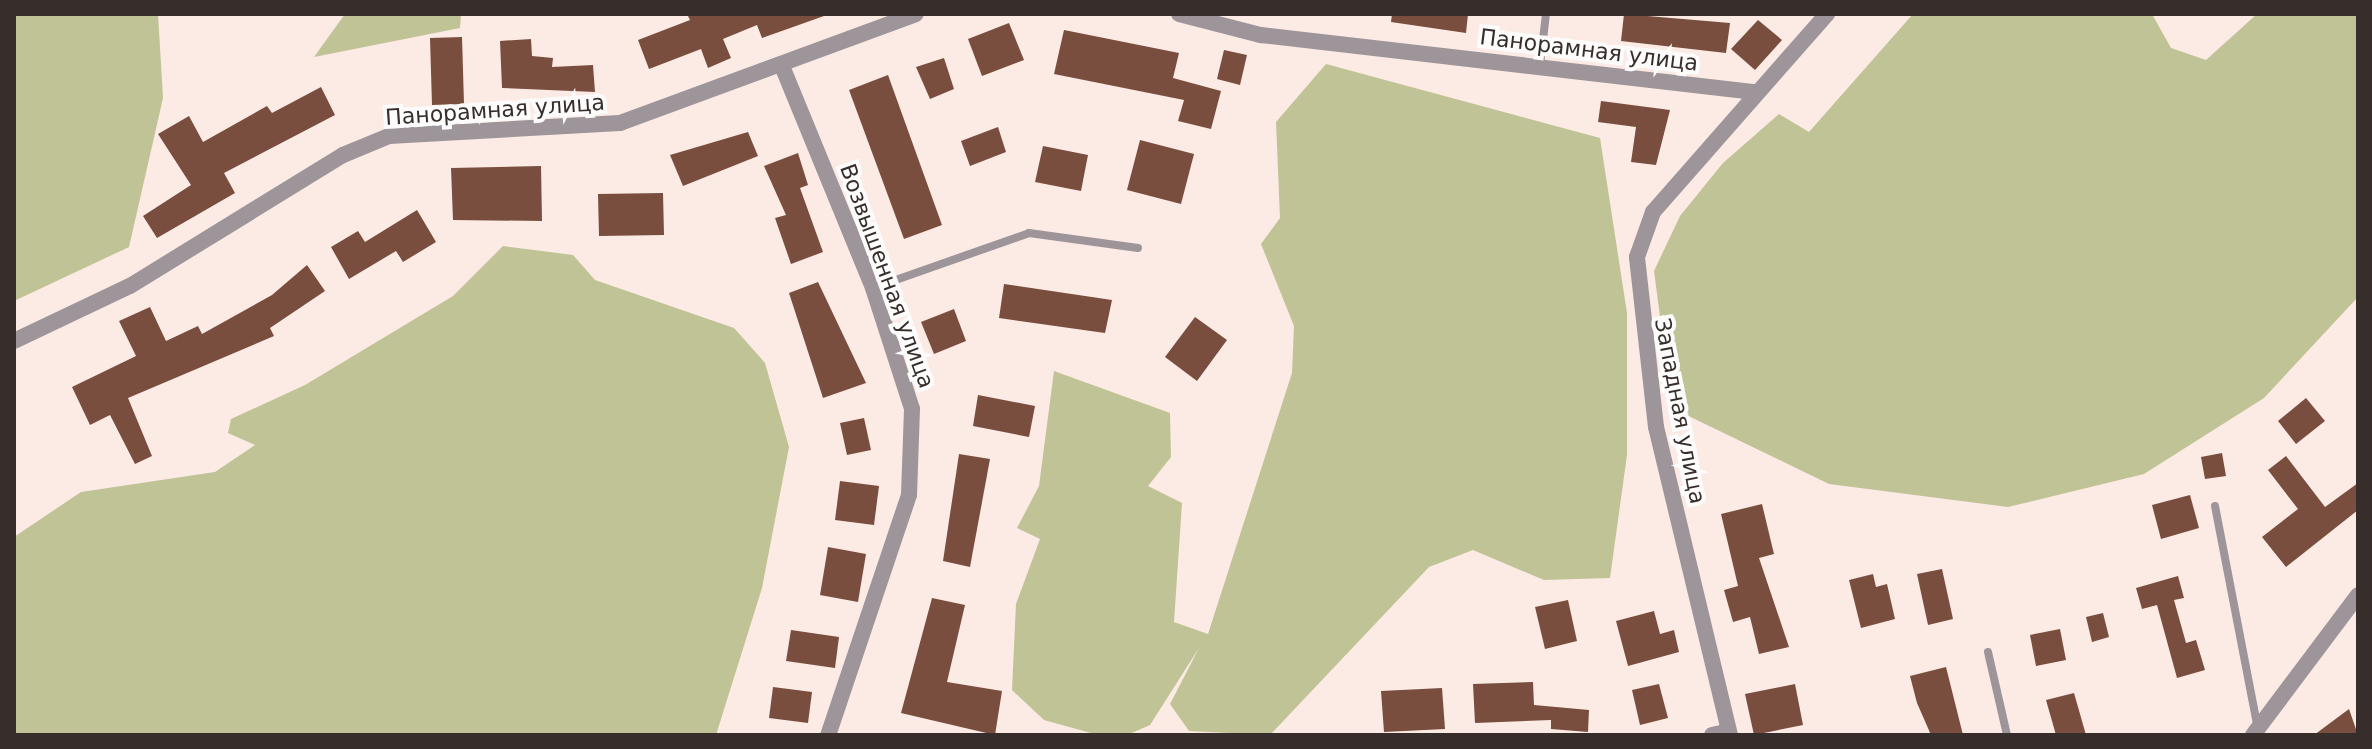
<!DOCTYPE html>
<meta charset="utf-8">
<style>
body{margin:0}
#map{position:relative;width:2372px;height:749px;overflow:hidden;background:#fceae4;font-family:"DejaVu Sans",sans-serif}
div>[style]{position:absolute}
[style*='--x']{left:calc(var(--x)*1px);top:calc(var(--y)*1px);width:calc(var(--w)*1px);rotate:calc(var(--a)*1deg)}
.green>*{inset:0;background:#c0c395}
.building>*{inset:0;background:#794e3f}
.lane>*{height:8px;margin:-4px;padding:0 4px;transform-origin:4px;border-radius:4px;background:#9d959a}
.street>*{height:16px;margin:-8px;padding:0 8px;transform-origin:8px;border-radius:8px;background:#9d959a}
span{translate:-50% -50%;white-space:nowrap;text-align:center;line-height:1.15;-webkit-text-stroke:8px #fcfcfc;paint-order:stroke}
.street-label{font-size:22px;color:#372e2b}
.frame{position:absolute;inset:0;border:16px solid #372e2b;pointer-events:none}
</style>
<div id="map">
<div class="green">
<i style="clip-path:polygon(14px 14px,158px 14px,163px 98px,129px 247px,14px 301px)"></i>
<i style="clip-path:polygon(345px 14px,461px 14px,460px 28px,314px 57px)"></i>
<i style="clip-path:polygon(1913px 14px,2152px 14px,2171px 48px,2206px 60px,2257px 14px,2358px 14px,2358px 297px,2264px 398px,2144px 474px,2008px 507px,1829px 484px,1672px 408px,1654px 271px,1680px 216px,1723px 163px,1779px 114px,1809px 132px)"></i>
<i style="clip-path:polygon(1326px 64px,1600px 138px,1627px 313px,1627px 455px,1610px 578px,1544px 580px,1473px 550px,1429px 567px,1270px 735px,1189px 731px,1170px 704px,1199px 648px,1150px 725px,1127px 735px,1098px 735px,1044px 720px,1012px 690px,1016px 604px,1040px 539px,1017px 528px,1039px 486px,1054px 371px,1170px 413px,1171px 457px,1148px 486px,1182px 503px,1174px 622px,1208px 634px,1292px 373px,1294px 326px,1261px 244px,1280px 218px,1276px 122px)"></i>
<i style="clip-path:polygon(503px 246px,573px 255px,595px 280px,734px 328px,765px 363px,789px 447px,762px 588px,716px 735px,14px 735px,14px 537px,81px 492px,215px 472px,255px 445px,228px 433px,231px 419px,305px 385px,453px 296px)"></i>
</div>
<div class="building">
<i style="clip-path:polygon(687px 14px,824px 14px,824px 16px,762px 38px,757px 25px,723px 39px,731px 58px,708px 68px,701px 49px,649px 69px,638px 40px,690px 20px)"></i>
<i style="clip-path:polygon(1392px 14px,1468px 14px,1466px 33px,1391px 22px)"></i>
<i style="clip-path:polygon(1624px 14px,1730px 23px,1726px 53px,1621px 41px)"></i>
<i style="clip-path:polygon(1758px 20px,1782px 40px,1755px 70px,1731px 49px)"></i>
<i style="clip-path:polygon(1009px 23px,1024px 60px,982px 76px,968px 39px)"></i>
<i style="clip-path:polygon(1064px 30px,1179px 53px,1173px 78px,1221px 91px,1211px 129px,1178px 121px,1184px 100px,1054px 74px)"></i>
<i style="clip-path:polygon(462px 37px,464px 104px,432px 105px,430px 38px)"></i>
<i style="clip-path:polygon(531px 39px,532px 56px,553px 58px,552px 67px,593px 65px,595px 92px,502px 88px,500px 41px)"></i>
<i style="clip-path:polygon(1224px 50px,1247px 55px,1240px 85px,1217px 79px)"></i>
<i style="clip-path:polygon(944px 58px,954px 89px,930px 99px,916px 67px)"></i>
<i style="clip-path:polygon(888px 75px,942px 225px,904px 239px,849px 90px)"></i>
<i style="clip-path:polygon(321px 87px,335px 115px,224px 173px,235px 193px,157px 238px,143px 216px,191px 185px,158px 134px,189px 116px,203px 142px,267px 106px,272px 113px)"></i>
<i style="clip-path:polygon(1601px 101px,1670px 110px,1656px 165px,1631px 162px,1636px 127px,1598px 122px)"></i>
<i style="clip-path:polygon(998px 127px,1006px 152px,970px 166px,961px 141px)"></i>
<i style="clip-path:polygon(748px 132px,758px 156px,683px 186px,670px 155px)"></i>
<i style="clip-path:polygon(1140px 140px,1194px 154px,1181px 204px,1127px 190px)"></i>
<i style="clip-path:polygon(1043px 146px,1088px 155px,1081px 191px,1035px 182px)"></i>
<i style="clip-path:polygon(798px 153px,808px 185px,800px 188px,823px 252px,791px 264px,775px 218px,786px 215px,764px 166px)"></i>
<i style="clip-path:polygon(541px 166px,542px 221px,453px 220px,451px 168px)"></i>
<i style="clip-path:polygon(663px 193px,664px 235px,599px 236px,598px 194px)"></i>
<i style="clip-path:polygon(417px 210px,436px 242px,403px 262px,396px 251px,349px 279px,331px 247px,358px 231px,365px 242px)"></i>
<i style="clip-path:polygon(307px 265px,325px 291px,270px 328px,274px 336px,128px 398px,152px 456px,135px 464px,110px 415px,90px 425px,72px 387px,136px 356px,119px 321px,150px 307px,166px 341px,198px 326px,202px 334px,272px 295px)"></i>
<i style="clip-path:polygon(818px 282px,866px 383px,823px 398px,789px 293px)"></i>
<i style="clip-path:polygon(1004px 284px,1112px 300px,1105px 333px,999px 318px)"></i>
<i style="clip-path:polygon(954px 309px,966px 341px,934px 354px,921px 322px)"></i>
<i style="clip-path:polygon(1195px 317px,1227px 340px,1197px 381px,1165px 357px)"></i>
<i style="clip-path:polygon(978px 395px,1035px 406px,1029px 437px,973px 426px)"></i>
<i style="clip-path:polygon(2306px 398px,2325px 421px,2296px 444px,2278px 421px)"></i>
<i style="clip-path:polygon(864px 418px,871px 450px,847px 455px,840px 423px)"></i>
<i style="clip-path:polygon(2222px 453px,2226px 476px,2205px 479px,2201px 457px)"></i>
<i style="clip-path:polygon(959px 454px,990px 459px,970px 567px,943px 561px)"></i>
<i style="clip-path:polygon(2286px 456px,2325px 507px,2358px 483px,2358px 510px,2286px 567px,2262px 537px,2298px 509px,2268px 470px)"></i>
<i style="clip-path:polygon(840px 481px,879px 486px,874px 525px,835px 520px)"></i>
<i style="clip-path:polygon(2190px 495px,2199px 528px,2161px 539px,2152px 505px)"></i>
<i style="clip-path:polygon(1762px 504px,1774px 554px,1759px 558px,1789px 647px,1759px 654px,1750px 617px,1733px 622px,1724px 590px,1738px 586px,1721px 514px)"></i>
<i style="clip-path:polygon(828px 547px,866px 554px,858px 602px,820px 595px)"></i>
<i style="clip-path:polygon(1942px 569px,1953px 619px,1928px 625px,1917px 574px)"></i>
<i style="clip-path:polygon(1873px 574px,1876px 587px,1887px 584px,1895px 619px,1861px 628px,1849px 580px)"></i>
<i style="clip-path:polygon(2178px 576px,2184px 598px,2174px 600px,2186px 643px,2196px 640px,2205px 670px,2177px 678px,2157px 605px,2142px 609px,2136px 588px)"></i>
<i style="clip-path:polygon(932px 598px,965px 605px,947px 682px,1002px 691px,995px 735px,901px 713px)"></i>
<i style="clip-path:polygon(1568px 600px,1577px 641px,1545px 649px,1535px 607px)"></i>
<i style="clip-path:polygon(1654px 611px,1660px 634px,1674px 630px,1679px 652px,1628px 666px,1616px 621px)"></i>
<i style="clip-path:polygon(2103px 613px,2109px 637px,2092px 642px,2086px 617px)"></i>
<i style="clip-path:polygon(2060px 629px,2066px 660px,2036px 666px,2030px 635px)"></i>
<i style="clip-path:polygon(791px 630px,839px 637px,835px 668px,786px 661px)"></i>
<i style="clip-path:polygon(1946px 667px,1963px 735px,1931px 735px,1917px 703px,1910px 676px)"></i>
<i style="clip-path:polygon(1533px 682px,1534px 705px,1589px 710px,1588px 732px,1551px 729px,1551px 720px,1475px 723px,1473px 684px)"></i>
<i style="clip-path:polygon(1659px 684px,1668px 718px,1640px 725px,1632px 690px)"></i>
<i style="clip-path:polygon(1795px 684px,1803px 725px,1754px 735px,1745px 694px)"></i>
<i style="clip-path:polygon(773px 687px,812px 692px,808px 723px,769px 718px)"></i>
<i style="clip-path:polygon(1442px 688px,1445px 729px,1384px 732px,1381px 691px)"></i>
<i style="clip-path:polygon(2074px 693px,2086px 735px,2056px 735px,2046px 700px)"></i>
<i style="clip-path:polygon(2349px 709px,2358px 735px,2314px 735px)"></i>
</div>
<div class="lane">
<i style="--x:1540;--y:65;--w:51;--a:-83.3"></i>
<i style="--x:873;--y:288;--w:165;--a:-19.4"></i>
<i style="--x:1029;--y:233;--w:110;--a:7.8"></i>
<i style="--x:2215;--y:506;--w:223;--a:79.1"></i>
<i style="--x:1988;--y:652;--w:85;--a:77.1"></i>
</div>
<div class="street">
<i style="--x:1179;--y:14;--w:85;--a:14.4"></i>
<i style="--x:1261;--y:35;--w:499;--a:6.6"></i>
<i style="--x:782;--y:66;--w:240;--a:67.7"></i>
<i style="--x:873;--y:288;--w:127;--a:72.1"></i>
<i style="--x:912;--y:409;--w:86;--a:92"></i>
<i style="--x:909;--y:495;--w:253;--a:108.6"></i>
<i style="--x:14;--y:341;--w:128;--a:-25.4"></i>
<i style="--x:130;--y:286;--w:250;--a:-31.6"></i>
<i style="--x:343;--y:155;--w:50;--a:-22.4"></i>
<i style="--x:389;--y:136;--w:231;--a:-3.2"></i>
<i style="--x:620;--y:123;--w:315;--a:-20.2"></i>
<i style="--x:1712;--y:735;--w:17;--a:-13"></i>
<i style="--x:1730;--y:735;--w:317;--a:-103.5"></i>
<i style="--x:1656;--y:427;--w:171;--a:-96.4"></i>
<i style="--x:1637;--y:257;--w:48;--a:-70.4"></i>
<i style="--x:1653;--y:212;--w:264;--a:-48.7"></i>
<i style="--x:2253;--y:735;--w:175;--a:-53.1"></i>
</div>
<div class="street-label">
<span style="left:1589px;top:50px;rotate:7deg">Панорамная улица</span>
<span style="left:495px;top:110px;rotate:-4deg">Панорамная улица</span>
<span style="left:887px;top:276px;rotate:70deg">Возвышенная улица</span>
<span style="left:1680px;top:411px;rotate:79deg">Западная улица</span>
</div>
<div class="frame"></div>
</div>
